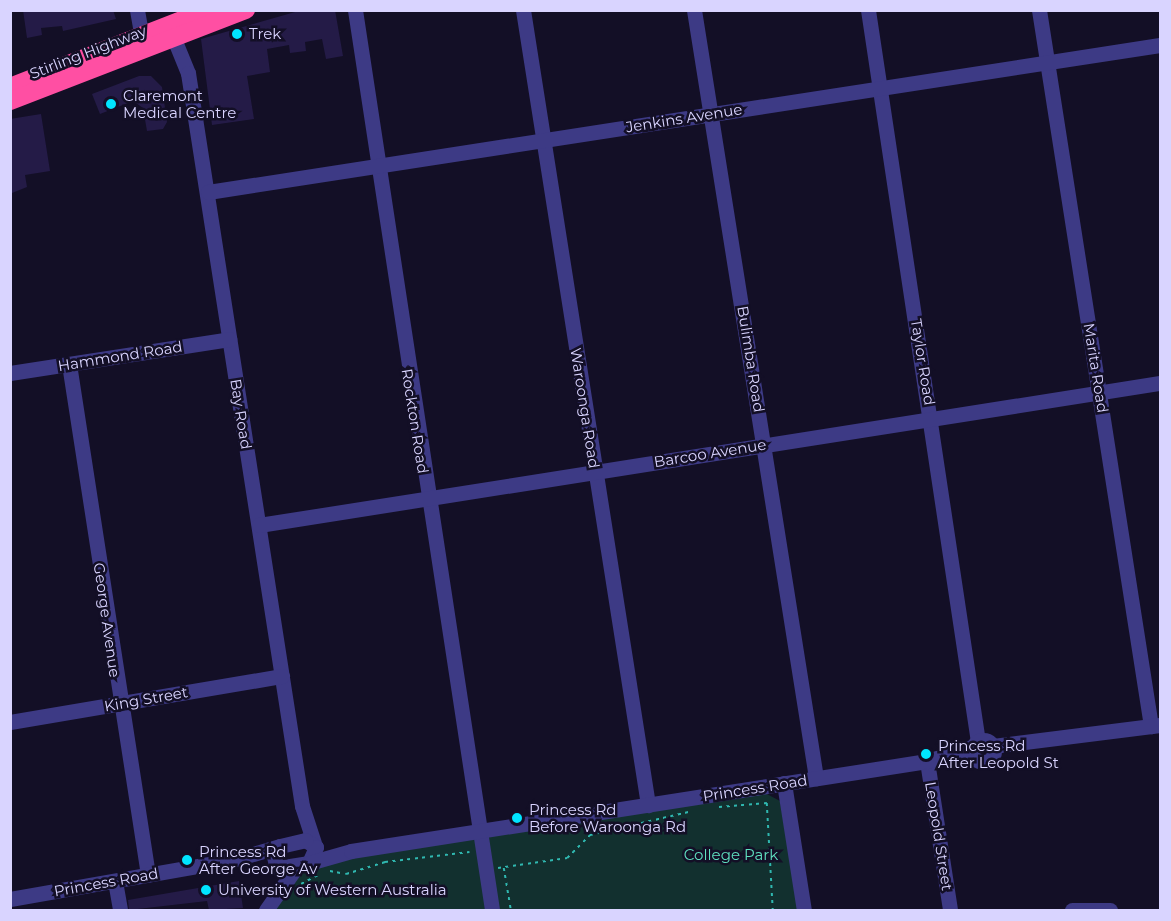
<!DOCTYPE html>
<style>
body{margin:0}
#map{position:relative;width:1171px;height:921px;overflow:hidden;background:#130f26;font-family:Montserrat,sans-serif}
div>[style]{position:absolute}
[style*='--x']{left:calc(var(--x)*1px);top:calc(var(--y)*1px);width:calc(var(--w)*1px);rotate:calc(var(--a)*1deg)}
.green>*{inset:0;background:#12302f}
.building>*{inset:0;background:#241b47}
.path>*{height:1.5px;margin-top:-0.75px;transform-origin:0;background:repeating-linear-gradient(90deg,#2fb8b0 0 3px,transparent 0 7.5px)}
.minor>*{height:15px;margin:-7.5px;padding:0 7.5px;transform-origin:7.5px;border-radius:7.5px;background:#3d3a85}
.minor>.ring{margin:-7.5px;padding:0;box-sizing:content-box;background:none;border:15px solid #3d3a85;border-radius:50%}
.highway>*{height:18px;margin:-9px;padding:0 9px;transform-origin:9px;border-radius:9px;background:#ff4fa3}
.dots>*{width:16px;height:16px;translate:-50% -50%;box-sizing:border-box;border:3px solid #130f26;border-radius:50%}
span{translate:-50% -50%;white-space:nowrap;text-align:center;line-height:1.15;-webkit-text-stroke:5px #130f26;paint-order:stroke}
.poi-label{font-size:15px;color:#d9d4ff}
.left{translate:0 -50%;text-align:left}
.street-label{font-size:15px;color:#d9d4ff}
.park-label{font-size:15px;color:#5fe0c0}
.frame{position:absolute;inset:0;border:12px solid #d9d4ff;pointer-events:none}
</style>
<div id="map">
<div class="green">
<i style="clip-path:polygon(765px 793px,780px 801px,799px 910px,275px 910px,300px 872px,358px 856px)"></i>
</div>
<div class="building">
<i style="clip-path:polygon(23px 10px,113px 10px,116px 19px,63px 31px,62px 26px,41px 28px,42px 35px,27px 38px)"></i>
<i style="clip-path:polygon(302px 10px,335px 10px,343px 56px,326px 59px,322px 39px,305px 42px,306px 51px,290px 53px,289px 45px,267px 49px,270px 72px,247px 76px,254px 119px,212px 125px,201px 39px)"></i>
<i style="clip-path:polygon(139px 76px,151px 76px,162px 87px,167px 122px,163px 129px,147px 131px,143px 108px,133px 101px,100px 114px,92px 94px)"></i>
<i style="clip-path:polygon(41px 114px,50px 171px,25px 175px,27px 187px,12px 193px,10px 119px)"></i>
<i style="clip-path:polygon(239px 881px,243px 908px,209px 910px,207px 901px,129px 910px,128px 900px)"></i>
</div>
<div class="path">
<i style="--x:719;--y:807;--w:48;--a:-4.8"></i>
<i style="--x:767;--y:803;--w:107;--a:86.8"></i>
<i style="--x:498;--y:868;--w:70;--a:-8.2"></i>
<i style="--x:567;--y:858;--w:33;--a:-45"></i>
<i style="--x:590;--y:835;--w:101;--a:-13.2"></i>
<i style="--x:504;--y:868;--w:43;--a:80.5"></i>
<i style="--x:330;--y:871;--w:16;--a:11"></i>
<i style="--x:346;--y:874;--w:41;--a:-17.1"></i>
<i style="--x:385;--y:862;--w:85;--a:-6.8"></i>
<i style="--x:301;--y:884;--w:19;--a:-28"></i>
</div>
<div class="minor">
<i style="--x:137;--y:10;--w:27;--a:80"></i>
<i style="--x:355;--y:10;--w:910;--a:81.34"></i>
<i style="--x:523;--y:10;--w:805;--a:81.06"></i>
<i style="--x:694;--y:10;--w:778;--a:80.97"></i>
<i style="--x:868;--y:10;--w:740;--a:81.45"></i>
<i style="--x:1039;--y:10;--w:725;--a:81.11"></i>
<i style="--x:170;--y:29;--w:48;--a:67.8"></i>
<i style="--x:188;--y:73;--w:742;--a:81.16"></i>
<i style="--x:302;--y:806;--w:39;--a:72"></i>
<i style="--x:208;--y:192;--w:963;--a:-8.78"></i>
<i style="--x:69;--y:364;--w:517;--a:81.21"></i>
<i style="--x:10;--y:373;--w:222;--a:-8.8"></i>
<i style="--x:259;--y:525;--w:912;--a:-8.96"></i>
<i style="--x:10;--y:722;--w:276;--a:-9.6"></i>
<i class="ring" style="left:972px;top:740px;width:7px;height:7px"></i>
<i style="--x:993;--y:746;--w:168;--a:-7.2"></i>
<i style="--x:927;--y:761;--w:151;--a:81.2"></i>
<i style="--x:784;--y:783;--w:129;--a:81.1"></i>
<i style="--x:305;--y:840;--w:13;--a:32"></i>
<i style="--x:316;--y:847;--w:17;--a:114"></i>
<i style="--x:309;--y:863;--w:32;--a:171"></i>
<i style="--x:277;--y:868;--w:16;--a:-105"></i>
<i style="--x:273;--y:853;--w:10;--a:-45"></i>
<i style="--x:280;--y:846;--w:26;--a:-13"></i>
<i style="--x:309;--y:863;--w:44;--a:-15.9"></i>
<i style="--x:351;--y:851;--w:583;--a:-8.88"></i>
<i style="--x:927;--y:761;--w:48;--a:-16.9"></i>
<i style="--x:115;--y:881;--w:29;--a:80"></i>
<i style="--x:10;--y:899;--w:230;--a:-10"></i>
<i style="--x:236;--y:859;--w:46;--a:-16.5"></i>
<i style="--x:266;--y:910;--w:50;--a:-54.7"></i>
<i style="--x:1072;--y:910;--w:38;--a:0"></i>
</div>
<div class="highway">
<i style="--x:10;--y:87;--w:212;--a:-21.3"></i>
<i style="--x:10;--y:101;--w:253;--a:-21.1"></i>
</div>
<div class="dots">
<i style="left:237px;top:34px;background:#00e5ff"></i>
<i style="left:111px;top:104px;background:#00e5ff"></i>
<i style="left:926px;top:754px;background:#00e5ff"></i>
<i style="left:517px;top:818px;background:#00e5ff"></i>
<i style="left:187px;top:860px;background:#00e5ff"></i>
<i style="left:206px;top:890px;background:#00e5ff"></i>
</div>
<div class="poi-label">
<span class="left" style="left:249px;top:34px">Trek</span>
<span class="left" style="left:123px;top:104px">Claremont<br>Medical Centre</span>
<span class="left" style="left:938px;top:754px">Princess Rd<br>After Leopold St</span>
<span class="left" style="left:529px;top:818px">Princess Rd<br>Before Waroonga Rd</span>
<span class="left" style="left:199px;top:860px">Princess Rd<br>After George Av</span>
<span class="left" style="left:218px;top:890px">University of Western Australia</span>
</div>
<div class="street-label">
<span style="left:88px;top:52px;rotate:-21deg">Stirling Highway</span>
<span style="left:684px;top:118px;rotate:-9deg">Jenkins Avenue</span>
<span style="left:120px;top:356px;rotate:-9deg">Hammond Road</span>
<span style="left:751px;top:359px;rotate:81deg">Bulimba Road</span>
<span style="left:923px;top:362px;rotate:81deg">Taylor Road</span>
<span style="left:1096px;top:368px;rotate:81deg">Marita Road</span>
<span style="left:585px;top:408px;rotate:81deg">Waroonga Road</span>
<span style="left:241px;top:414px;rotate:81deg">Bay Road</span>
<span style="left:415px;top:421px;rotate:81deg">Rockton Road</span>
<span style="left:710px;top:453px;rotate:-9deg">Barcoo Avenue</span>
<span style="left:107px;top:620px;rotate:82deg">George Avenue</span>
<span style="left:146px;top:699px;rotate:-10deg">King Street</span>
<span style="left:755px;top:788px;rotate:-9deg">Princess Road</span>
<span style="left:939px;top:836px;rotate:81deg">Leopold Street</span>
<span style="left:106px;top:882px;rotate:-10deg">Princess Road</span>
</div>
<div class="park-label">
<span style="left:731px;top:855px">College Park</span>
</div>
<div class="frame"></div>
</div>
